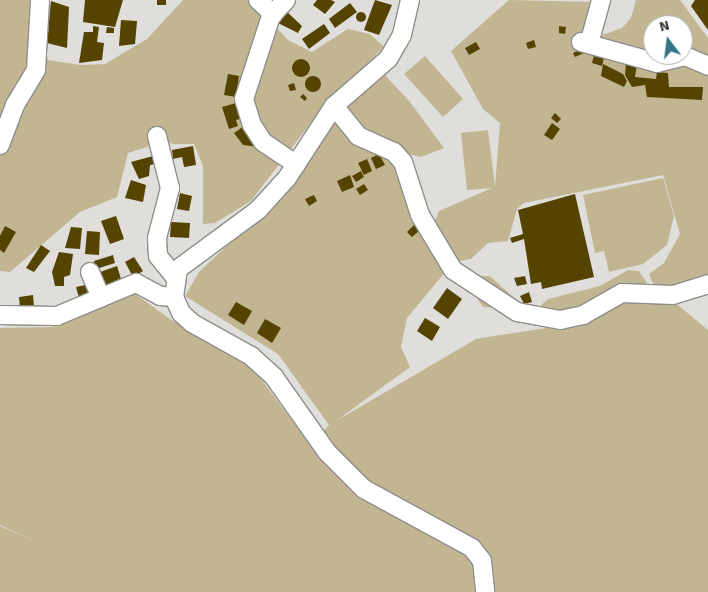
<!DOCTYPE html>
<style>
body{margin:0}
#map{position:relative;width:708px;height:592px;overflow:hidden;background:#dfdedb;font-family:Signika,sans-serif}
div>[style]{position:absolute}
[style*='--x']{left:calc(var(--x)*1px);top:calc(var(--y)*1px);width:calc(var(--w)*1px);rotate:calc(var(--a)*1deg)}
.green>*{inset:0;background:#c2b592}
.building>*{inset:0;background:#554300}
.round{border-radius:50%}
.roads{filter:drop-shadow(1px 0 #8e8d8a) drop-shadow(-1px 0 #8e8d8a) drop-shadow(0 1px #8e8d8a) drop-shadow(0 -1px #8e8d8a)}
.minor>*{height:18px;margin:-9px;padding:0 9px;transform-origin:9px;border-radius:9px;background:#fff}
span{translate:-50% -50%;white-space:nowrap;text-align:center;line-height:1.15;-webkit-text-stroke:5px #fff;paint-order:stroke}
.north{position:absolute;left:643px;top:15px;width:50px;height:50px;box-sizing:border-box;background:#fff;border:1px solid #adadad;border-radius:50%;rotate:345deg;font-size:14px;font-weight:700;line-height:20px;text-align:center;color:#333331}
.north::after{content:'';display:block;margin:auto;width:18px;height:22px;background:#327685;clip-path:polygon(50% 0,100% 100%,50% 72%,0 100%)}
</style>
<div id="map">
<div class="green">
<i style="clip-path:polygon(0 0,44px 0,42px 37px,48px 60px,80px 65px,105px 64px,147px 39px,183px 0,283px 0,274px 25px,288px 40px,312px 52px,348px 29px,370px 34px,384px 47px,323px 107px,251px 201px,215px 223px,203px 224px,203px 166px,194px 144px,173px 144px,154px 137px,150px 146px,128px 153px,117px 197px,80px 212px,10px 272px,0 271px)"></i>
<i style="clip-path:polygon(evenodd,509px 0,594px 2px,594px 38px,622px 28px,631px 18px,636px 0,680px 0,708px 38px,708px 278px,701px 283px,656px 290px,649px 274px,664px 263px,680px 234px,663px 175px,524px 203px,517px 209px,508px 241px,488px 243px,471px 259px,454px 262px,434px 223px,439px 211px,492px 188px,467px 190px,461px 133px,488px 130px,495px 187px,500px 123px,483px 109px,451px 51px,509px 0,653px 25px,683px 25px,683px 55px,653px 55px,653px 25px)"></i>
<i style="clip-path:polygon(425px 56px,463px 99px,443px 117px,404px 74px)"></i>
<i style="clip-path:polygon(383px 73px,410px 102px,444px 148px,421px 157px,412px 155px,366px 132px,348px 113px,346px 105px)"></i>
<i style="clip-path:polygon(334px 106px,394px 159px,446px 271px,407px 318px,401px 347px,410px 367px,336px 421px,476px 339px,577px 323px,615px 302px,673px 301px,708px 330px,708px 592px,0 592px,0 526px,36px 542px,0 525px,0 328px,52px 327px,135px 294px,173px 321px,247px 360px,310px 445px,329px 425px,278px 354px,185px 296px,199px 272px,296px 181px)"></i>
<i style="clip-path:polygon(663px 178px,674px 216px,667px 245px,643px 264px,609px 272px,604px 251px,595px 253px,583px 195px)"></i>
<i style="clip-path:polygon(628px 270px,639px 271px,649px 286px,575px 313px,483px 307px,465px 282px,466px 276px,490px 276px,522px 305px,537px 309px,548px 299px,600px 286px)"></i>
</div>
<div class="building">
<i style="clip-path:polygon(85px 0,123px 0,115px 27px,83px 22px)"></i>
<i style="clip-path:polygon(157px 0,166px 0,166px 5px,157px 5px)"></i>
<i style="clip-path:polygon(317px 0,331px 0,335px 2px,325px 14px,313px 5px)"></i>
<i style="clip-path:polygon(375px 0,392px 5px,379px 35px,364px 30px)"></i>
<i style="clip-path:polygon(695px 0,708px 0,708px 30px,691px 6px)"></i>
<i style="clip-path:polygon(51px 1px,69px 7px,67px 48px,47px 43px)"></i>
<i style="clip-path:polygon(350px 3px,357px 12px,335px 28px,329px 19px)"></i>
<i style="clip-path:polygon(285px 10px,302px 26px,298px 33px,276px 22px)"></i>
<i class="round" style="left:356px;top:12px;width:10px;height:10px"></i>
<i style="clip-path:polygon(121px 20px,137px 21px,135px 44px,119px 46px)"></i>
<i style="clip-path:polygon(324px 24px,330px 33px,309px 49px,302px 39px)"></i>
<i style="clip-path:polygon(93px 26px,99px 27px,97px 42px,104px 43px,102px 60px,79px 63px,84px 32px,93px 32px)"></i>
<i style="clip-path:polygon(559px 26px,566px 27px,565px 34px,559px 33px)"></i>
<i style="clip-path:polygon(107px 27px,114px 28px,114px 33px,106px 33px)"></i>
<i style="clip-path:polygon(653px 32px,653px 47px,652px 47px,649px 33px)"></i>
<i style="clip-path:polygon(534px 40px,536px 47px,528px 49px,526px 43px)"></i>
<i style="clip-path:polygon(476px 42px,480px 49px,469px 55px,465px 48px)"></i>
<i style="clip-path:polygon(582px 49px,584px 53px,575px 57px,573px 53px)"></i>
<i style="clip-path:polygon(594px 55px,604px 58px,602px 66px,592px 63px)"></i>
<i class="round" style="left:292px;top:59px;width:18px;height:18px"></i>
<i style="clip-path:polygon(626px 62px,637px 64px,635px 77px,656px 79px,657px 72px,668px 73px,669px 87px,703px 87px,702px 100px,647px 97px,645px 85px,632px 87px,625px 75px)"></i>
<i style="clip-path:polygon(603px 64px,623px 74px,627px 81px,624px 87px,601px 76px)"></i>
<i style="clip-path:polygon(228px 74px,239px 76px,236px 97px,224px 95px)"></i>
<i class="round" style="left:305px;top:76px;width:16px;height:16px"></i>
<i style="clip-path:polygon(294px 83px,296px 90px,290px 91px,288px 85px)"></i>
<i style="clip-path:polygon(303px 94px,307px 98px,305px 101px,300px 97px)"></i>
<i style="clip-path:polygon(236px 103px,241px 119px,236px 120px,238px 126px,229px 129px,222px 107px)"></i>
<i style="clip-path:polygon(555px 113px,561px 119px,557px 123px,551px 118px)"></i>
<i style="clip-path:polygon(552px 123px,560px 129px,552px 140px,544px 135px)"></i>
<i style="clip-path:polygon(244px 126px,258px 147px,243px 145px,234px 133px)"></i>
<i style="clip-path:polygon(193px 146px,196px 165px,184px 167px,182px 157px,173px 159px,172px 150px)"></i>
<i style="clip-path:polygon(379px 154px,385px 165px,376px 169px,371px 158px)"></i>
<i style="clip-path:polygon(153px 156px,155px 164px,150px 165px,149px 176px,139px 179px,131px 162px)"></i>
<i style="clip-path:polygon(367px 159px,372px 171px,364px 175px,358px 163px)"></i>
<i style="clip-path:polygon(361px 171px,364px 177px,356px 182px,352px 176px)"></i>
<i style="clip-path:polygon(350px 175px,354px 187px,342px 192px,337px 181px)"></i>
<i style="clip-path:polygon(131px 180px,146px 185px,143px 202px,125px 198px)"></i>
<i style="clip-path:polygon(364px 184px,368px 190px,360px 195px,356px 189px)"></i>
<i style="clip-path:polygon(180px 193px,192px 196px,189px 211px,177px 209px)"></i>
<i style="clip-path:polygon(575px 194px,594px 277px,542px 289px,541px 282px,531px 284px,524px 239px,512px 243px,510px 238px,523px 234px,518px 210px)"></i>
<i style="clip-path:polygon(314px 195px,317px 201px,309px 206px,305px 199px)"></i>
<i style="clip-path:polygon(116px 216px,124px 239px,110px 244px,101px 221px)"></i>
<i style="clip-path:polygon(171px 222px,190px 223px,189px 238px,170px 237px)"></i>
<i style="clip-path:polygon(414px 225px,419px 231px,412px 237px,407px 232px)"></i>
<i style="clip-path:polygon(5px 226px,16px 232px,4px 253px,0 250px,0 236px)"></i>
<i style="clip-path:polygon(71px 227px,82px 228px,80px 249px,65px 248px)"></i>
<i style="clip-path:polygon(87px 231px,100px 232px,99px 255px,85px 254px)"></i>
<i style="clip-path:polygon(41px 245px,50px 251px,34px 272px,26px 268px)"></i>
<i style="clip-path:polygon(59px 252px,73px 254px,70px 275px,64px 277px,64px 286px,55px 286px,52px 272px)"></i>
<i style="clip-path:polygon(113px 255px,115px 263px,96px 269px,94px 261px)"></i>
<i style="clip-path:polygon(134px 257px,143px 271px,133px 277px,125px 262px)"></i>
<i style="clip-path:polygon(117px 266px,122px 282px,104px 286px,100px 272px)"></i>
<i style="clip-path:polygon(525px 276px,527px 284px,517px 286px,514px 278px)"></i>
<i style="clip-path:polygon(90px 284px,92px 294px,79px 298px,76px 287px)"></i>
<i style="clip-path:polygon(447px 288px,462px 299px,448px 319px,433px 308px)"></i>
<i style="clip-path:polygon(529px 292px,532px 302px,524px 304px,520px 296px)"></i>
<i style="clip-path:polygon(33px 295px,34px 307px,20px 308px,19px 297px)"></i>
<i style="clip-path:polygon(236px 302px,252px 311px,244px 325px,228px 315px)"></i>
<i style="clip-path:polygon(425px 318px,440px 327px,432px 341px,417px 331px)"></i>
<i style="clip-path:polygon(265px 319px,281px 328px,272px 343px,257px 333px)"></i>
</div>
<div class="roads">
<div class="minor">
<i style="--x:258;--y:0;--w:21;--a:43"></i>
<i style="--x:286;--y:0;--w:22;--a:133"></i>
<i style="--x:271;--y:16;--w:87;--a:108"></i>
<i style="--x:244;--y:99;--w:27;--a:73"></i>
<i style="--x:252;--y:125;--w:20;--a:57"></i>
<i style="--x:263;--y:142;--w:40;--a:34"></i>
<i style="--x:410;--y:0;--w:36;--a:103"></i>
<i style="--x:402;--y:35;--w:28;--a:120"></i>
<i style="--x:388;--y:59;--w:72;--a:139"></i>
<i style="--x:334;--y:106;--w:86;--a:123.1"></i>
<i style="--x:287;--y:178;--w:43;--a:132.2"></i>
<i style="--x:258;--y:210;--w:99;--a:143.6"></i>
<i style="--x:178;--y:269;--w:28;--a:98"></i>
<i style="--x:174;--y:297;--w:17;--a:66"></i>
<i style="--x:181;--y:313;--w:15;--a:42"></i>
<i style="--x:192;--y:323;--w:68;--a:29.2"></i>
<i style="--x:251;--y:356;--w:31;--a:42"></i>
<i style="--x:274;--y:377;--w:92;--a:54.8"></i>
<i style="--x:327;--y:452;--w:52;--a:45"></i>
<i style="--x:364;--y:489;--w:123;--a:28.6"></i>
<i style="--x:472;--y:548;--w:16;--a:52"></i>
<i style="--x:482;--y:561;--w:31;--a:84"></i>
<i style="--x:581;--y:42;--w:79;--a:15.4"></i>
<i style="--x:657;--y:63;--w:29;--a:-14"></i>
<i style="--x:685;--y:56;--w:25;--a:23"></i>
<i style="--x:589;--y:44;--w:46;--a:-74.7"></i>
<i style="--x:334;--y:106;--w:38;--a:51"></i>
<i style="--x:358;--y:136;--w:39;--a:24"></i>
<i style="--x:394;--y:152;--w:13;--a:48"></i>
<i style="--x:403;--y:162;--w:56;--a:72.2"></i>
<i style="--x:420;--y:215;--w:64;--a:59"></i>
<i style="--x:453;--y:270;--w:77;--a:33.3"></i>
<i style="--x:517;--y:312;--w:44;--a:10.5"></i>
<i style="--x:560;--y:320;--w:24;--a:-12"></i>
<i style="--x:583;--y:315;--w:45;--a:-29.4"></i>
<i style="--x:622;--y:293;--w:51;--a:2.2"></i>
<i style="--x:673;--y:295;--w:37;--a:-17"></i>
<i style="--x:157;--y:136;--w:54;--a:76"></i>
<i style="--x:170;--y:188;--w:52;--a:104.6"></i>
<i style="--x:157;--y:238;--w:18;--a:87"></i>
<i style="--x:158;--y:256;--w:27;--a:51"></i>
<i style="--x:0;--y:145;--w:43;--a:-69.4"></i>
<i style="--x:15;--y:105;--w:41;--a:-59"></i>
<i style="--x:36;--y:70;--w:70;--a:-86.7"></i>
<i style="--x:90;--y:272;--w:28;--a:67"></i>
<i style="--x:0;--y:315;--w:57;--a:1"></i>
<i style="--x:57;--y:316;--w:86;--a:-22.7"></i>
<i style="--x:136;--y:283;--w:27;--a:28"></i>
<i style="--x:160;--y:296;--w:14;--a:4"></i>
</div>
</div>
<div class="north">N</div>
</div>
